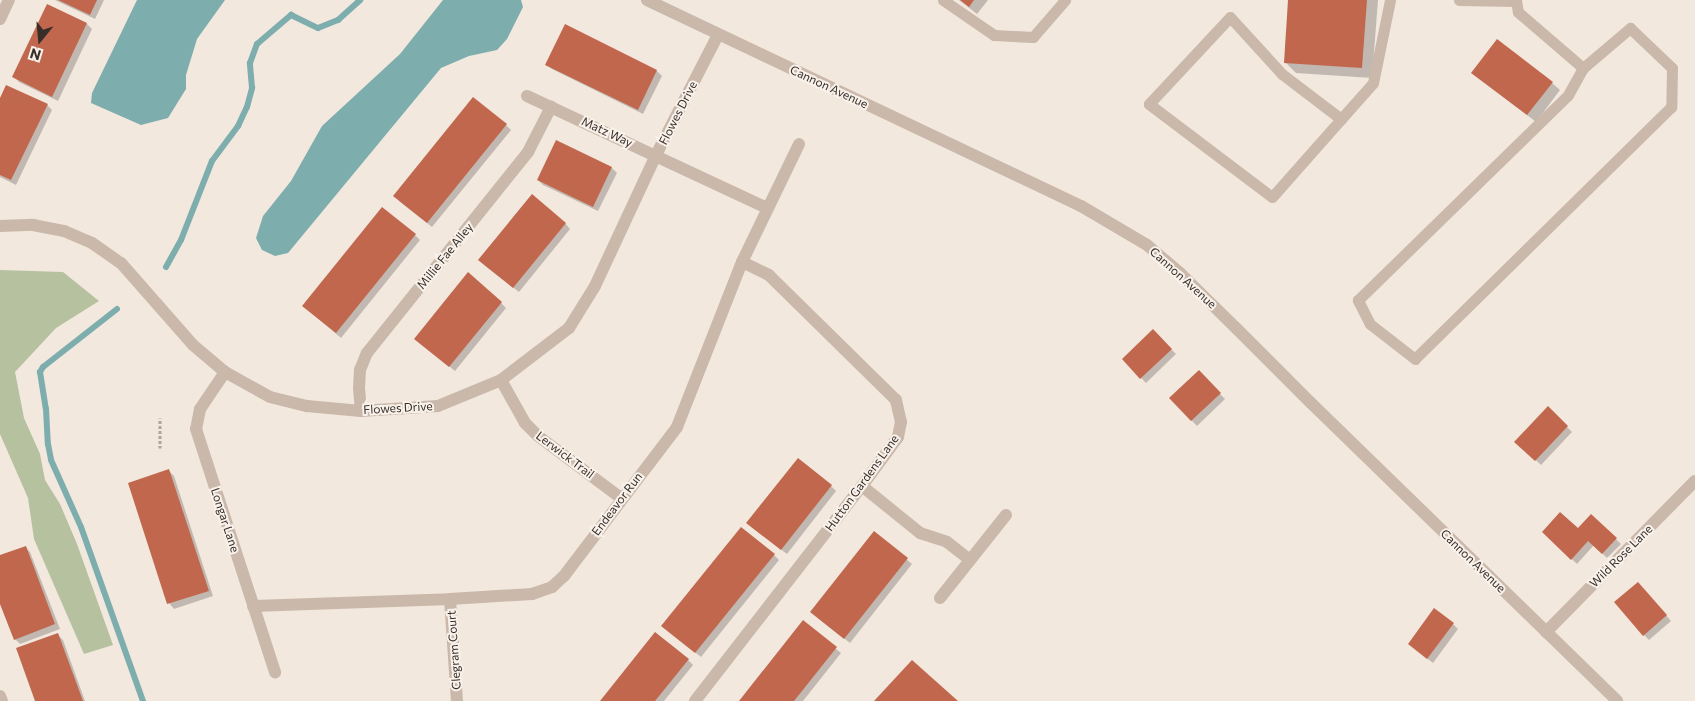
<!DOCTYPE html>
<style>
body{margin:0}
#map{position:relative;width:1695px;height:701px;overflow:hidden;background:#f2e8de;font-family:Commissioner,sans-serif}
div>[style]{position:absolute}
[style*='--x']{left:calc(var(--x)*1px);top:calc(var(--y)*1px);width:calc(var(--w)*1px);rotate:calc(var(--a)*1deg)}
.green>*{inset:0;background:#b6c19f}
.water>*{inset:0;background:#7eadae}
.shadow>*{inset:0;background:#0003}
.stream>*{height:6px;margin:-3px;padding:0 3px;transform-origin:3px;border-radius:3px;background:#7eadae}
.building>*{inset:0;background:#c1674d}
.path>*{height:3px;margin-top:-1.5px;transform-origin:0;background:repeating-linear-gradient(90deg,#b6a295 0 2.5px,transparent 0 5px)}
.lane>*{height:11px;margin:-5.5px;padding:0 5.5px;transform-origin:5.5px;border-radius:5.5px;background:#cab8aa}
.street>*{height:12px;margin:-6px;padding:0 6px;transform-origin:6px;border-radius:6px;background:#cab8aa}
span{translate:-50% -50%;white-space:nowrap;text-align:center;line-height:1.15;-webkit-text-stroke:4px #f9f2eb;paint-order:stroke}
.street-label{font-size:12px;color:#382e2a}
.north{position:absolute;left:15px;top:15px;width:50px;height:50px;-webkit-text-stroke:4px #f9f2eb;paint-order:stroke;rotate:197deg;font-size:14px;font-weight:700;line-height:20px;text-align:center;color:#382e2a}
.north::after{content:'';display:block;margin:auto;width:18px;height:22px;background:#382e2a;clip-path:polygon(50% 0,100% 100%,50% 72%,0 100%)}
</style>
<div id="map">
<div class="green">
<i style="clip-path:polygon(0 270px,63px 272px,99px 301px,56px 328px,15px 372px,24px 418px,40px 454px,45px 480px,60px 504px,77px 544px,113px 645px,84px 654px,34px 539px,28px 498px,0 434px)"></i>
</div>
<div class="water">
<i style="clip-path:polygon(137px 0,225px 0,197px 39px,186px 75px,186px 89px,168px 118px,141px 125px,91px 103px,92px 93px)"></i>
<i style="clip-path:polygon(443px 0,521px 0,523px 7px,507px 39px,497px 50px,469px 56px,441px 68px,288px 253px,275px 256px,262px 250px,256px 238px,263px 216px,291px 181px,322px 126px,400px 54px)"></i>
</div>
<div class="shadow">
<i style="clip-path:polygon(55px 0,104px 0,95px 19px)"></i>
<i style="clip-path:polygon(959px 0,988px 0,977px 14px)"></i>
<i style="clip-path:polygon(1289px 0,1378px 0,1372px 78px,1296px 73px,1286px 63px)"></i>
<i style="clip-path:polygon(48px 5px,87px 24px,92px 29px,58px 101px,19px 82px,14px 77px)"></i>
<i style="clip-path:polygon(565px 26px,657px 71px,662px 76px,643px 114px,552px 69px,546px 64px)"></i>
<i style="clip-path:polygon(1472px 73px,1552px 83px,1560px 90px,1536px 122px)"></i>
<i style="clip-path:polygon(0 101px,47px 105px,52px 110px,16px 185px,0 177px)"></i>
<i style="clip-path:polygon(506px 125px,511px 130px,432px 227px,399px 201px)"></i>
<i style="clip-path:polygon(557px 142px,612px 168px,617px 173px,598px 211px,543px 185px,538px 180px)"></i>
<i style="clip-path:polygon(565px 223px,570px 229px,519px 292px,484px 265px)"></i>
<i style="clip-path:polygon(415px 235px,420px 240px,341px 338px,303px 306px)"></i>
<i style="clip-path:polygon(501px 303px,506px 308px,455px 371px,421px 344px)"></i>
<i style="clip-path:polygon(1153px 331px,1176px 354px,1146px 383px,1123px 359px)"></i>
<i style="clip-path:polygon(1199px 372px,1225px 399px,1197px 426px,1170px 398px)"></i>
<i style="clip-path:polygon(1548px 408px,1572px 432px,1541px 465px,1516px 442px)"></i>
<i style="clip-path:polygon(169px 471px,174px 476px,213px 596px,174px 609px,169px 603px)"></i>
<i style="clip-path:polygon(831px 486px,836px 491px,787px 554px,753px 528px)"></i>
<i style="clip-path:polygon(1591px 515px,1621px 544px,1607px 558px,1594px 545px,1577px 564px,1543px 532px,1578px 530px)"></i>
<i style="clip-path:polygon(874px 533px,912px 564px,850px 643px,817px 617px)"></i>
<i style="clip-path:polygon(25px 547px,30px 552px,60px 629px,20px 644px,15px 639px,0 601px,0 557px)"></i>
<i style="clip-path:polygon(774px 555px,779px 560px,701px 657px,668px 631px)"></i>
<i style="clip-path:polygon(1643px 588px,1671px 621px,1649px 640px,1644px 635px)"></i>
<i style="clip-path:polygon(803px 622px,841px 653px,803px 701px,741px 701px)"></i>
<i style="clip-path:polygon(1453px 624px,1458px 629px,1433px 663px,1415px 649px)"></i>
<i style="clip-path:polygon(58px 635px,63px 640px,85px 701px,37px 701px)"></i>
<i style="clip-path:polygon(688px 660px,693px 665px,664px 701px,601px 701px)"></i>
</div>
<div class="stream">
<i style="--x:166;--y:267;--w:31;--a:-61"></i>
<i style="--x:181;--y:240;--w:85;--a:-68.6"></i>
<i style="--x:212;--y:161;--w:44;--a:-53.4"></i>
<i style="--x:238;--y:126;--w:21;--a:-65"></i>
<i style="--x:247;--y:107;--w:20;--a:-75"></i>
<i style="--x:252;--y:88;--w:25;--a:-95"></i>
<i style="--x:250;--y:63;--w:20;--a:-70"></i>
<i style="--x:257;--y:44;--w:45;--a:-40.5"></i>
<i style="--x:291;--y:15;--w:30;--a:26"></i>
<i style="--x:318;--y:28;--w:22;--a:-22"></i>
<i style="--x:338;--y:20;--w:30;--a:-42"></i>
<i style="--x:117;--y:309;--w:94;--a:141.9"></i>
<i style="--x:43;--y:367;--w:6;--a:121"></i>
<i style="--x:40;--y:372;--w:37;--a:81"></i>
<i style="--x:46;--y:409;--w:35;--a:87"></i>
<i style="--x:48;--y:444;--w:16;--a:79"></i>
<i style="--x:51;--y:460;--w:73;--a:65.9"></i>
<i style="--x:81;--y:527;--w:185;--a:70.4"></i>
</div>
<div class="building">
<i style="clip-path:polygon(58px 0,97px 0,90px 15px)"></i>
<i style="clip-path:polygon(960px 0,974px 0,969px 7px)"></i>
<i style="clip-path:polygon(1288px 0,1367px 0,1362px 68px,1284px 63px)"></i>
<i style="clip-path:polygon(47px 4px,87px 23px,52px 97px,12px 77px)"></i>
<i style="clip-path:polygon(565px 24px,657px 70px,638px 110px,545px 65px)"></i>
<i style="clip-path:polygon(1497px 39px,1553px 82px,1527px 115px,1471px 73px)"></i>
<i style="clip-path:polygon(6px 85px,48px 104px,11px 180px,0 175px,0 98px)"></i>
<i style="clip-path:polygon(473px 97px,507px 124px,427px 223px,393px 196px)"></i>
<i style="clip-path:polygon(556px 140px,612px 167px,593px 207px,537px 180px)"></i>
<i style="clip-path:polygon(532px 194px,566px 223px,513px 288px,478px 260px)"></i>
<i style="clip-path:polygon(382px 207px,416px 234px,336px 333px,302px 306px)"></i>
<i style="clip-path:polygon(468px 272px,502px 302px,449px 367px,414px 339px)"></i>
<i style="clip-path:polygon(1153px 329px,1172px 349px,1140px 379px,1122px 359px)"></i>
<i style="clip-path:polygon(1199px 370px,1221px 393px,1191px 421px,1169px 398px)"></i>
<i style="clip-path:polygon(1548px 406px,1568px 426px,1535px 461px,1514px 442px)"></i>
<i style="clip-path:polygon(798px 458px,832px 485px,781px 550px,746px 523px)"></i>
<i style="clip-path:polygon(169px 469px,209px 591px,167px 604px,128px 483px)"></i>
<i style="clip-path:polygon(1560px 512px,1578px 528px,1591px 514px,1617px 538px,1602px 554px,1588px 541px,1571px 560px,1542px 532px)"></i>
<i style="clip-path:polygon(741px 527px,775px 554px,695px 653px,661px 626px)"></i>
<i style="clip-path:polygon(874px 531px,908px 558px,844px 639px,810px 612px)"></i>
<i style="clip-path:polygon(26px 546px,55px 624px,14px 640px,0 604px,0 555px)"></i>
<i style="clip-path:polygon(1638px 582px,1667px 615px,1643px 636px,1614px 602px)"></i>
<i style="clip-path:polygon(1434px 608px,1454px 623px,1427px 659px,1408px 644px)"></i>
<i style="clip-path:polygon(803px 620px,837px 647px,794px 701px,739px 701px)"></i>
<i style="clip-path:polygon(655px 632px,689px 659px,655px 701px,600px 701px)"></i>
<i style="clip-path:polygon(58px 633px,83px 701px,35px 701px,16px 648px)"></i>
<i style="clip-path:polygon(912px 660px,958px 701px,874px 701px)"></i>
</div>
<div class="path">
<i style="--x:160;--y:448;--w:30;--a:-90"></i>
</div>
<div class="lane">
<i style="--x:943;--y:0;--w:62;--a:34.5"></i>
<i style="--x:994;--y:35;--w:39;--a:3"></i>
<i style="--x:1033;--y:37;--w:49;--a:-49.1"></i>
<i style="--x:1459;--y:0;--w:57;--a:1"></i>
<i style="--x:1516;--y:0;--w:12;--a:81"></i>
<i style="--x:1518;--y:12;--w:86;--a:40.7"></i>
<i style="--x:1630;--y:28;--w:58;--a:43.6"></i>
<i style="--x:1672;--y:68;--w:39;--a:91"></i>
<i style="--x:1671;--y:107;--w:359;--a:135.5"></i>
<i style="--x:1415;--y:359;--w:57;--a:-142.1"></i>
<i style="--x:1370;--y:324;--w:27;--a:-117"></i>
<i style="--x:1358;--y:300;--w:293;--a:-44.3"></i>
<i style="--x:1568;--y:95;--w:31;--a:-61"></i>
<i style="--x:1583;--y:68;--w:62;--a:-40.4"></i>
<i style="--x:1341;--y:119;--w:74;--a:-142.7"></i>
<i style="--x:1282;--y:74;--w:77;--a:-132.4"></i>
<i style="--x:1230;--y:17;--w:119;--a:133"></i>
<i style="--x:1149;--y:104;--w:154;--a:37.1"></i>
<i style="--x:1272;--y:197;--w:104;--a:-48.5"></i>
<i style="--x:1341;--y:119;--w:48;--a:-48.4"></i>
<i style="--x:1373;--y:83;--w:85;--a:-78.4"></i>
</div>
<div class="street">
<i style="--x:647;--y:0;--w:480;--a:25.4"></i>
<i style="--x:1081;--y:206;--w:77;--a:30.6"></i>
<i style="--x:1147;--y:245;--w:43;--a:40.3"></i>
<i style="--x:1180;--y:273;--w:78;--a:44.5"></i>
<i style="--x:1236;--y:328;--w:106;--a:45"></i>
<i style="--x:1311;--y:403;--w:427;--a:44.2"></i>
<i style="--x:0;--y:19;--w:21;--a:-65"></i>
<i style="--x:527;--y:96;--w:265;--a:25"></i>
<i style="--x:0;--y:226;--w:33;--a:-2"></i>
<i style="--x:33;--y:225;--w:32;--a:11"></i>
<i style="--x:64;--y:231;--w:30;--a:23"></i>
<i style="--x:92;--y:243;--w:35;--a:35"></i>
<i style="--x:121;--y:263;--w:109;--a:48.7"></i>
<i style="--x:193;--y:345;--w:42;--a:40.2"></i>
<i style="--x:225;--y:372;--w:51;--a:29.1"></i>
<i style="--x:270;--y:397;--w:38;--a:14"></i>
<i style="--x:307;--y:406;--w:54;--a:5.3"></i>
<i style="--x:361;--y:411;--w:77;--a:-3.7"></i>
<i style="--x:438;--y:406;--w:68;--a:-22.4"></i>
<i style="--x:501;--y:380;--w:86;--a:-37.4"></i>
<i style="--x:569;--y:328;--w:49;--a:-58.2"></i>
<i style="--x:595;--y:286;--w:145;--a:-65"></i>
<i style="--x:656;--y:155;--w:135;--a:-62.7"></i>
<i style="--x:225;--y:372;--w:45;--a:124"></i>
<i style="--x:200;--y:409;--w:20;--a:101"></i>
<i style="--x:196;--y:429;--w:256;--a:72"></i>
<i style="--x:501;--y:380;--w:49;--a:60.8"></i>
<i style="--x:525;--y:423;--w:18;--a:45"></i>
<i style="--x:538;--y:436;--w:104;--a:36.8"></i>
<i style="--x:361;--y:411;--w:23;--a:-95"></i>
<i style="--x:359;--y:388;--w:18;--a:-87"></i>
<i style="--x:360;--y:370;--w:18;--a:-68"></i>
<i style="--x:367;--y:353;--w:258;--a:-51.3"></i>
<i style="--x:528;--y:152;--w:51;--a:-62.9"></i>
<i style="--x:862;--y:486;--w:75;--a:39"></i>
<i style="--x:920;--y:533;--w:28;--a:18"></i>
<i style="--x:947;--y:542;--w:29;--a:38"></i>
<i style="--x:940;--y:598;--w:106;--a:-51.5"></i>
<i style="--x:450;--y:599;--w:102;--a:86.1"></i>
<i style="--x:253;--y:606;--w:197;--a:-2"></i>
<i style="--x:450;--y:599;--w:82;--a:-3.5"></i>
<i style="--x:532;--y:594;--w:21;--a:-19"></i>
<i style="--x:552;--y:587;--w:16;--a:-43"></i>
<i style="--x:564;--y:576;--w:187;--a:-52.8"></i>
<i style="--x:677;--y:427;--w:177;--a:-68.5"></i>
<i style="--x:742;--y:262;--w:131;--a:-64.2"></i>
<i style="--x:1546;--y:632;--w:212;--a:-45.4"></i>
<i style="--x:0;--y:696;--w:5;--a:68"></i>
<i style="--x:695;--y:701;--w:272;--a:-52.2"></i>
<i style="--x:862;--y:486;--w:61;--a:-53.7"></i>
<i style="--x:898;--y:437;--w:15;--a:-79"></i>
<i style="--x:901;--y:422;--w:23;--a:-103"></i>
<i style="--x:896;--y:400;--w:178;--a:-135.5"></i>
<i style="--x:769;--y:275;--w:30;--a:-154"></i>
</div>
<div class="street-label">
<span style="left:829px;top:87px;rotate:25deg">Cannon Avenue</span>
<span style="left:678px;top:113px;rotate:-63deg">Flowes Drive</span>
<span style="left:607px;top:132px;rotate:25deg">Matz Way</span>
<span style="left:445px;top:256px;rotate:-51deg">Millie Fae Alley</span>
<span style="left:1183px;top:278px;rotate:42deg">Cannon Avenue</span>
<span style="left:398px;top:408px;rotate:-3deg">Flowes Drive</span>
<span style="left:565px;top:455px;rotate:37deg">Lerwick Trail</span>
<span style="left:862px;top:483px;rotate:-54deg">Hutton Gardens Lane</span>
<span style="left:617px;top:504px;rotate:-53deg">Endeavor Run</span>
<span style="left:225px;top:520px;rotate:72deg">Longar Lane</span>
<span style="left:1621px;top:556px;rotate:-45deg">Wild Rose Lane</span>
<span style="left:1473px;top:561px;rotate:44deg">Cannon Avenue</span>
<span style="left:454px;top:650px;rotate:-94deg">Clegram Court</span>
</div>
<div class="north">N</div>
</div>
